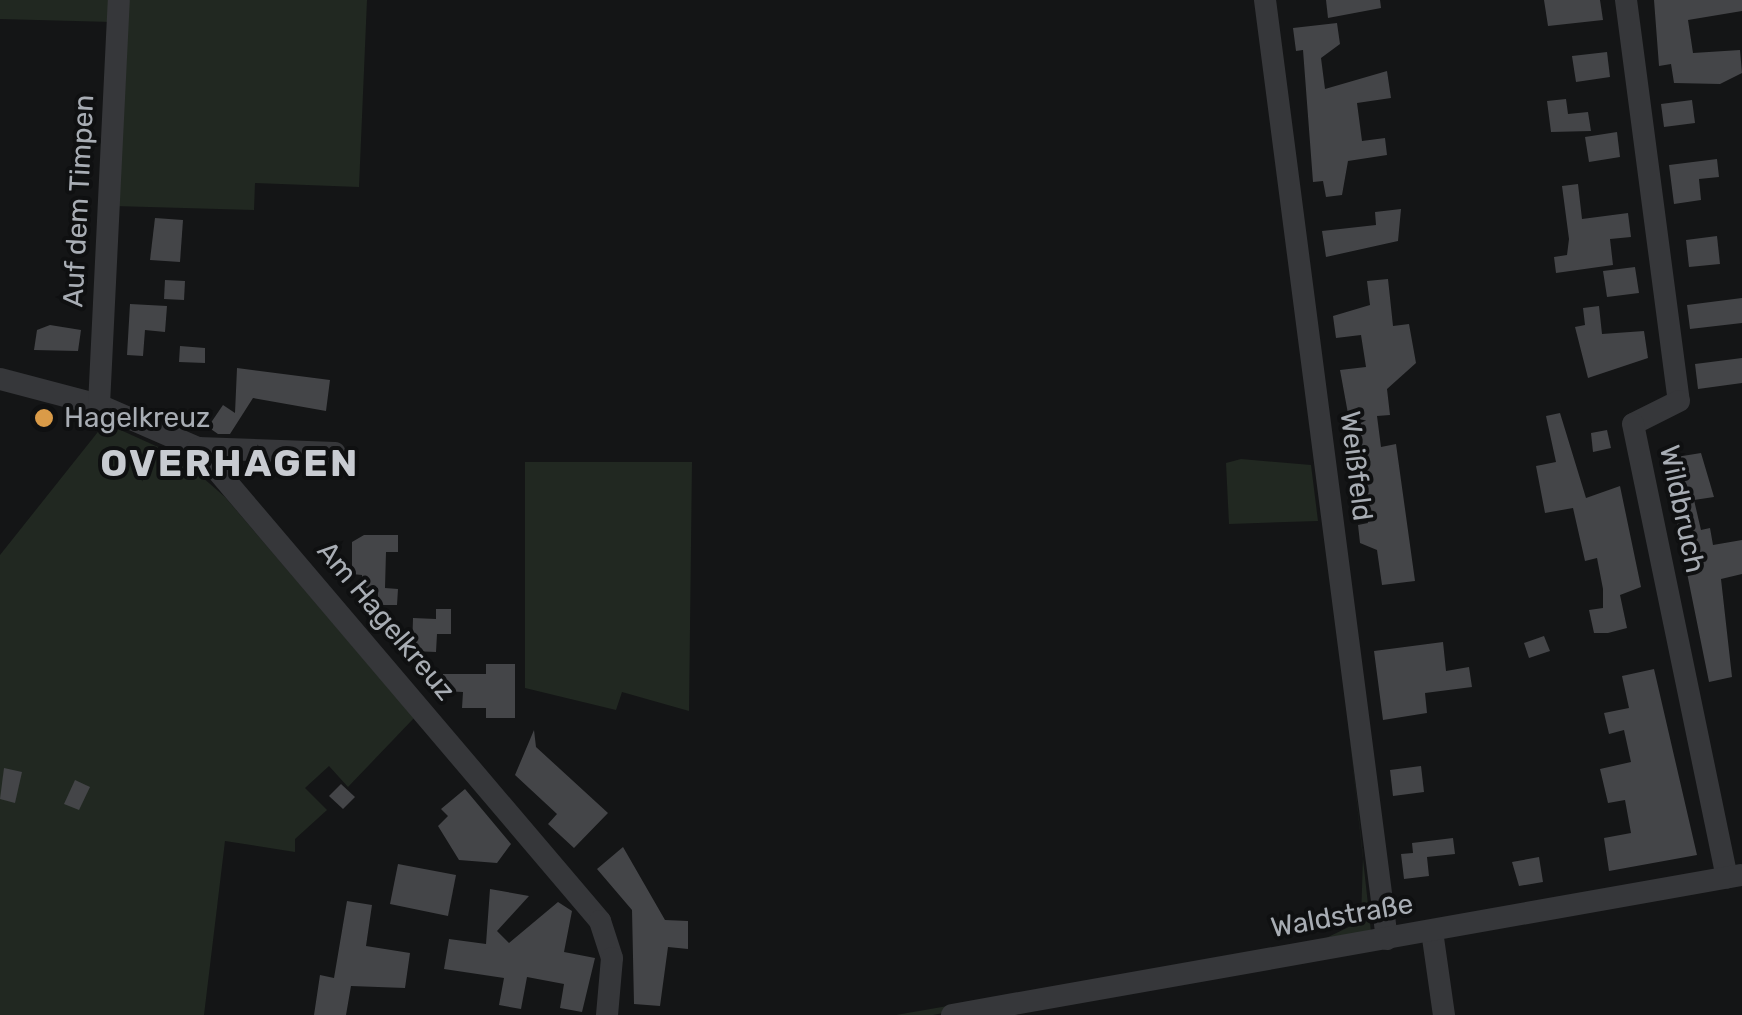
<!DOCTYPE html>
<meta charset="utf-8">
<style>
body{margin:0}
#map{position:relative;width:1742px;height:1015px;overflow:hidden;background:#141516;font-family:Rubik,sans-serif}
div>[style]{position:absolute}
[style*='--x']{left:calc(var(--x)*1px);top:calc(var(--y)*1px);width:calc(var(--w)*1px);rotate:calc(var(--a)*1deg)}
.green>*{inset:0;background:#212821}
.building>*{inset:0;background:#444548}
.street>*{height:22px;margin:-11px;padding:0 11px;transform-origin:11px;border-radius:11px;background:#36373a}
.dots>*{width:28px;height:28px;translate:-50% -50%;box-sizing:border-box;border:5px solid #0f1011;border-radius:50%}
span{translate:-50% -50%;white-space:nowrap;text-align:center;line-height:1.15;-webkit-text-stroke:8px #0f1011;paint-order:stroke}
.street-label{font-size:28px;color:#a8adb4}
.poi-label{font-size:28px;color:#a8adb4}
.left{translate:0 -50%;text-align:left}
.district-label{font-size:38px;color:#c8cbd1;font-weight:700;letter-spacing:2.5px}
</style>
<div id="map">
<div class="green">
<i style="clip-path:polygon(0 0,113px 0,112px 22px,0 19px)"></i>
<i style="clip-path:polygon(128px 0,367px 0,359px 187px,255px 183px,254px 210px,114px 206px)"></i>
<i style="clip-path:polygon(105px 423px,178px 456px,225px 497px,414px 718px,348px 787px,329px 766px,305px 788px,327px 810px,295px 839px,295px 852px,225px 841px,204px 1015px,0 1015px,0 555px)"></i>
<i style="clip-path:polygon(1241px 459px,1311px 465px,1318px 521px,1229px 524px,1226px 463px)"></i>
<i style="clip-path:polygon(525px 462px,692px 462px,689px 711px,622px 692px,616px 710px,525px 688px)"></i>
<i style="clip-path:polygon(1326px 520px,1371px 932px,933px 1015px,896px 1015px,1320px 941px,1361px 921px,1363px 856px)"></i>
</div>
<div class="building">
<i style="clip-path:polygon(1326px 0,1380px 0,1381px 8px,1328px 18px)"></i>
<i style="clip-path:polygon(1544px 0,1600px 0,1603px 20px,1548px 26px)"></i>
<i style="clip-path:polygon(1654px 0,1742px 0,1742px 11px,1688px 20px,1693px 53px,1740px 50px,1742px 73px,1720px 84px,1674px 83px,1671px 64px,1659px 66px)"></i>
<i style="clip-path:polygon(1337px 23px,1340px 44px,1321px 58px,1325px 89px,1387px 71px,1391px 98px,1357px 103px,1362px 141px,1385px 138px,1387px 155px,1348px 161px,1342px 195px,1326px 197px,1323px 181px,1313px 182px,1303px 50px,1296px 51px,1293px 28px)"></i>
<i style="clip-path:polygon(1607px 52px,1610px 77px,1576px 82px,1572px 56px)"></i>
<i style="clip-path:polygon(1566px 99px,1568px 114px,1588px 112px,1591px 131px,1551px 132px,1547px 101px)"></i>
<i style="clip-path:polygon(1692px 100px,1695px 123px,1664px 127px,1661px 104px)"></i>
<i style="clip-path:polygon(1617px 132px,1620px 157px,1589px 162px,1585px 137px)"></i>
<i style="clip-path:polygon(1717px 159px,1719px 177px,1699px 179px,1701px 200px,1674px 204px,1669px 165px)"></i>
<i style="clip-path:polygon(1578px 184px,1582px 219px,1628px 213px,1631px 237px,1610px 239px,1613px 265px,1556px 273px,1554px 257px,1567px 255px,1569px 239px,1562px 186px)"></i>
<i style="clip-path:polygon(1401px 209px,1398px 241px,1326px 257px,1322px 231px,1376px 225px,1375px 212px)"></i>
<i style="clip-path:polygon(155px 218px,183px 220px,180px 262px,150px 260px)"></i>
<i style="clip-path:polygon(1717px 236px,1720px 264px,1689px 267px,1686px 240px)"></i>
<i style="clip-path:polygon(1635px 267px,1639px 293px,1607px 297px,1603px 271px)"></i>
<i style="clip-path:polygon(1388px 279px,1393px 326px,1409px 324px,1416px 363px,1387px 389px,1390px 415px,1377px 416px,1381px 447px,1396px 444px,1415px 581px,1382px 585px,1377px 550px,1360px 543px,1358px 525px,1368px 523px,1340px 370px,1366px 367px,1361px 335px,1336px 338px,1333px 316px,1370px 305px,1367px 281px)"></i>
<i style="clip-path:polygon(165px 280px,185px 281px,184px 300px,164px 299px)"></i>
<i style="clip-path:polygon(1742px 298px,1742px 323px,1690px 329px,1687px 305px)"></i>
<i style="clip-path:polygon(130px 304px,167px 306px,165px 332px,145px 330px,143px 356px,127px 355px)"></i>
<i style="clip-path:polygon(1599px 306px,1602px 334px,1644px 331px,1648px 358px,1588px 378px,1575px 327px,1585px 325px,1583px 308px)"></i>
<i style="clip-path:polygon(50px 325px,81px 330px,78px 351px,34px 350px,37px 330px)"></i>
<i style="clip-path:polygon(180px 346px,205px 348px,205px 363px,179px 362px)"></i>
<i style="clip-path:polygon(1742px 358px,1742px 383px,1698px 389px,1695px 364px)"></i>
<i style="clip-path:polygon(237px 368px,330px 380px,326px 411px,253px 398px,230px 434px,218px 434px,208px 427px,223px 405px,235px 413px)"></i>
<i style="clip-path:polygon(1560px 413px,1586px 498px,1620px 486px,1641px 587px,1620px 595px,1627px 628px,1608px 633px,1594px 633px,1589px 610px,1603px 608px,1603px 589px,1597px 558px,1585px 561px,1573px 508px,1545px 513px,1536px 466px,1556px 462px,1546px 416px)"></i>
<i style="clip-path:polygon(1607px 430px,1611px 448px,1593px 452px,1591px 433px)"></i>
<i style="clip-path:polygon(1701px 453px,1714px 497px,1694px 500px,1701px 530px,1710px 528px,1713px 545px,1742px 540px,1742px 574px,1721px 579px,1732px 677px,1709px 682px,1664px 459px)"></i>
<i style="clip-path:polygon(364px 535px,398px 535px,398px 552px,386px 552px,385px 588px,398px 589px,397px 605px,378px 605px,378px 588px,362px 588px,362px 575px,352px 574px,352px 542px)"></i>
<i style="clip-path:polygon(436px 609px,451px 609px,451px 634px,437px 634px,436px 652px,412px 651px,413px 618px,436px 619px)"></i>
<i style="clip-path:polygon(1544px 636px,1550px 651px,1529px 658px,1524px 643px)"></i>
<i style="clip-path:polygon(1443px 642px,1446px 671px,1469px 667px,1472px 687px,1425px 693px,1427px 713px,1383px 720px,1374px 651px)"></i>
<i style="clip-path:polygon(486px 664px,515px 664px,515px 718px,486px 718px,486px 708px,462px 708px,463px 692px,442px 691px,443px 674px,486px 674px)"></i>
<i style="clip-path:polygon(1654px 669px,1697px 855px,1609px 871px,1604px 838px,1631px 833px,1625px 800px,1608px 803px,1600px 769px,1631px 762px,1624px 730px,1609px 734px,1604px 713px,1629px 708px,1622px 676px)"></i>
<i style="clip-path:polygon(534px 730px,536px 747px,608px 813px,574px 848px,548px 824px,557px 814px,515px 775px)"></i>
<i style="clip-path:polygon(1421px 766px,1424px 792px,1393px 796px,1390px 770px)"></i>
<i style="clip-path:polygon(4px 768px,22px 772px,15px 803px,0 799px)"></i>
<i style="clip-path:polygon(75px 780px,90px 787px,79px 810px,64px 804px)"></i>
<i style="clip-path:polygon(341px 784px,355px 797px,343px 809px,329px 796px)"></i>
<i style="clip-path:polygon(465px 789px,511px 844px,497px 863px,459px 860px,438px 826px,448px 816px,441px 809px)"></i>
<i style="clip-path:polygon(1453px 838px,1455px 854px,1427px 857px,1429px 876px,1404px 879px,1401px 854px,1413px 853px,1412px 843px)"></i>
<i style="clip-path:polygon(623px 847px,665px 920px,688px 921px,688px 949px,668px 947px,660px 1006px,634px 1004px,632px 910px,597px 869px)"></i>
<i style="clip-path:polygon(1539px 857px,1543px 882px,1519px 886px,1512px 862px)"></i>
<i style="clip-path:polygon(398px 864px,456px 875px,448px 916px,390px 904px)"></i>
<i style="clip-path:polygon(490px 889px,529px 896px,497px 931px,509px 943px,558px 902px,572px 911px,564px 952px,595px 958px,582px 1012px,560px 1008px,564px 984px,527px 977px,521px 1009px,499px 1005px,504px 978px,444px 969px,449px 939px,486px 944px)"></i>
<i style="clip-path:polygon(347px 901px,372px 905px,366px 946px,410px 953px,405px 988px,351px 986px,346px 1015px,314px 1015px,320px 975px,334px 978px)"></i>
</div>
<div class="street">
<i style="--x:1265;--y:0;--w:947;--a:82.6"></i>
<i style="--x:1626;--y:0;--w:404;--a:82.5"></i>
<i style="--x:1679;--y:401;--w:51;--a:153.4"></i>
<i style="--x:1633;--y:424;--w:463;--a:78.3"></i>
<i style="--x:0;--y:379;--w:102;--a:14.7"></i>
<i style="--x:99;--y:405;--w:108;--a:23.5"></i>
<i style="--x:198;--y:448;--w:621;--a:49.64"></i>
<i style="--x:600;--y:921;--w:39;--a:72"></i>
<i style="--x:612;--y:958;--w:57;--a:95"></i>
<i style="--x:99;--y:405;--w:405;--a:-87.2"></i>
<i style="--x:198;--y:448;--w:137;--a:2.1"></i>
<i style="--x:1432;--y:931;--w:85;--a:81.9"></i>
<i style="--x:952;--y:1015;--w:801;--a:-10.06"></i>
</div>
<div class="dots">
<i style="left:44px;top:418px;background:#da9b48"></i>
</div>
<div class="street-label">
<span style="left:79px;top:201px;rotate:-87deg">Auf dem Timpen</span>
<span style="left:1356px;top:466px;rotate:83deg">Weißfeld</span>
<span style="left:1682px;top:509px;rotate:78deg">Wildbruch</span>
<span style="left:386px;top:621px;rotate:50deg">Am Hagelkreuz</span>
<span style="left:1342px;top:916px;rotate:-10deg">Waldstraße</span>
</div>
<div class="poi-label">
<span class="left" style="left:64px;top:418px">Hagelkreuz</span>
</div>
<div class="district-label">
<span style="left:230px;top:464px">OVERHAGEN</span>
</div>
</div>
